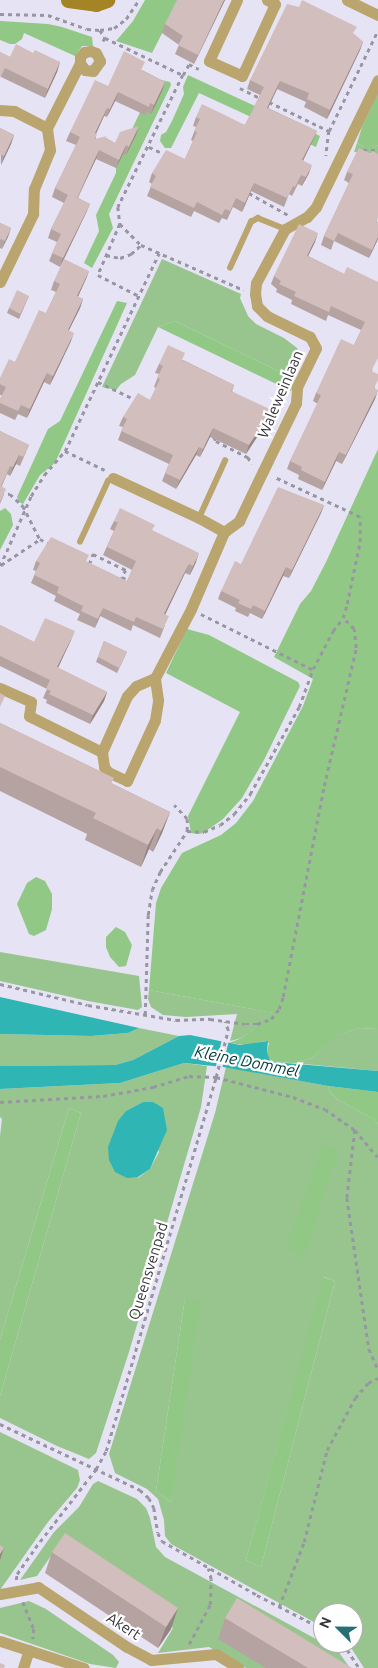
<!DOCTYPE html>
<style>
body{margin:0}
#map{position:relative;width:378px;height:1668px;overflow:hidden;background:#e6e3f4;font-family:Ubuntu,sans-serif}
div>[style]{position:absolute}
[style*='--x']{left:calc(var(--x)*1px);top:calc(var(--y)*1px);width:calc(var(--w)*1px);rotate:calc(var(--a)*1deg)}
.green>*{inset:0;background:#98c58e}
.forest>*{inset:0;background:#91c885}
.water>*{inset:0;background:#30b5b5}
.pier>*{inset:0;background:#e6e3f4}
.path>*{height:2.5px;margin-top:-1.25px;transform-origin:0;background:repeating-linear-gradient(90deg,#9996a3 0 4px,transparent 0 8px)}
.lane>*{height:5.5px;margin:-2.75px;padding:0 2.75px;transform-origin:2.75px;border-radius:2.75px;background:#baa56f}
.street>*{height:11px;margin:-5.5px;padding:0 5.5px;transform-origin:5.5px;border-radius:5.5px;background:#baa56f}
.secondary>*{height:15px;margin:-7.5px;padding:0 7.5px;transform-origin:7.5px;border-radius:7.5px;background:#a48425}
.wall>*{inset:0;background:#b5a3a2}
.shaded-wall>*{inset:0;background:#938584}
.building>*{inset:0;background:#d2bebc}
span{translate:-50% -50%;white-space:nowrap;text-align:center;line-height:1.15;-webkit-text-stroke:4.5px #fff;paint-order:stroke}
.street-label{font-size:15px;color:#37353c}
.water-label{font-size:16px;color:#003b3b;font-style:italic}
.north{position:absolute;left:313px;top:1603px;width:50px;height:50px;box-sizing:border-box;background:#fff;border:1px solid #afaeb1;border-radius:50%;rotate:293deg;font-size:14px;font-weight:700;line-height:20px;text-align:center;color:#37353c}
.north::after{content:'';display:block;margin:auto;width:18px;height:22px;background:#256f75;clip-path:polygon(50% 0,100% 100%,50% 72%,0 100%)}
</style>
<div id="map">
<div class="green">
<i style="clip-path:polygon(357px 143px,364px 147px,375px 147px,378px 145px,378px 154px,354px 152px)"></i>
<i style="clip-path:polygon(162px 259px,241px 294px,240px 298px,248px 316px,256px 324px,284px 338px,297px 348px,301px 355px,295px 379px,175px 321px,158px 327px,135px 375px,121px 384px,116px 390px,102px 387px)"></i>
<i style="clip-path:polygon(0 952px,139px 976px,142px 1007px,138px 1010px,88px 1001px,0 981px)"></i>
<i style="clip-path:polygon(149px 990px,274px 1013px,242px 1038px,230px 1041px,237px 1014px,186px 1017px,163px 1015px,151px 1007px,148px 999px)"></i>
<i style="clip-path:polygon(139px 1028px,179px 1036px,133px 1060px,115px 1065px,0 1066px,0 1034px,91px 1036px,128px 1033px)"></i>
<i style="clip-path:polygon(359px 1028px,378px 1029px,378px 1071px,293px 1063px,312px 1058px,334px 1036px)"></i>
<i style="clip-path:polygon(evenodd,184px 1063px,207px 1066px,201px 1107px,129px 1352px,96px 1453px,89px 1459px,57px 1446px,0 1418px,0 1396px,81px 1113px,69px 1108px,0 1340px,0 1136px,2px 1119px,0 1117px,0 1089px,120px 1083px,184px 1063px,143px 1102px,159px 1152px,150px 1169px,138px 1178px,126px 1111px,143px 1102px)"></i>
<i style="clip-path:polygon(evenodd,226px 1067px,328px 1086px,330px 1092px,338px 1100px,374px 1119px,378px 1124px,378px 1668px,364px 1668px,348px 1643px,353px 1643px,353px 1613px,323px 1613px,323px 1627px,171px 1544px,165px 1536px,164px 1520px,158px 1499px,147px 1489px,115px 1473px,109px 1454px,215px 1113px,226px 1067px,324px 1277px,335px 1281px,261px 1567px,246px 1560px,324px 1277px,226px 1067px,185px 1298px,171px 1502px,156px 1491px,185px 1298px)"></i>
<i style="clip-path:polygon(0 1432px,78px 1470px,80px 1480px,77px 1488px,48px 1522px,0 1590px)"></i>
<i style="clip-path:polygon(98px 1481px,137px 1499px,146px 1508px,150px 1518px,156px 1547px,165px 1557px,338px 1651px,350px 1668px,246px 1668px,209px 1647px,158px 1653px,173px 1628px,55px 1550px,37px 1576px,20px 1580px,54px 1532px,79px 1507px,93px 1484px)"></i>
<i style="clip-path:polygon(29px 1601px,46px 1609px,113px 1655px,119px 1662px,116px 1668px,90px 1664px,0 1633px,0 1608px)"></i>
</div>
<div class="forest">
<i style="clip-path:polygon(145px 0,179px 0,152px 53px,116px 41px,133px 21px)"></i>
<i style="clip-path:polygon(0 21px,48px 24px,62px 27px,92px 37px,93px 46px,82px 46px,75px 56px,24px 33px,22px 39px,15px 44px,10px 44px,0 40px)"></i>
<i style="clip-path:polygon(188px 75px,320px 136px,316px 147px,199px 93px,171px 148px,165px 148px,160px 141px,161px 135px,166px 132px,172px 121px,184px 94px,183px 87px)"></i>
<i style="clip-path:polygon(161px 80px,170px 82px,171px 85px,109px 214px,113px 228px,92px 268px,84px 263px,99px 231px,96px 215px,116px 173px,116px 163px,142px 108px,149px 104px)"></i>
<i style="clip-path:polygon(378px 93px,378px 145px,375px 147px,364px 147px,357px 143px,362px 127px)"></i>
<i style="clip-path:polygon(117px 301px,127px 303px,55px 463px,40px 475px,23px 504px,19px 502px,17px 497px,48px 429px,60px 421px)"></i>
<i style="clip-path:polygon(175px 321px,295px 379px,291px 391px,158px 327px)"></i>
<i style="clip-path:polygon(378px 449px,378px 1029px,359px 1028px,335px 1036px,312px 1058px,293px 1063px,274px 1062px,270px 1060px,267px 1052px,269px 1043px,266px 1041px,245px 1045px,229px 1043px,242px 1038px,273px 1013px,149px 990px,156px 903px,161px 888px,182px 853px,221px 835px,236px 823px,253px 801px,303px 706px,313px 679px,274px 657px,300px 604px,311px 591px,326px 562px)"></i>
<i style="clip-path:polygon(5px 508px,11px 514px,13px 525px,0 550px,0 511px)"></i>
<i style="clip-path:polygon(187px 629px,209px 635px,298px 682px,300px 686px,264px 760px,242px 798px,223px 819px,203px 833px,197px 834px,191px 833px,188px 816px,240px 712px,166px 673px)"></i>
<i style="clip-path:polygon(36px 877px,45px 881px,52px 894px,52px 909px,46px 930px,34px 936px,29px 934px,17px 904px,27px 883px)"></i>
<i style="clip-path:polygon(116px 927px,125px 932px,132px 945px,126px 966px,119px 967px,110px 957px,106px 947px,106px 937px)"></i>
<i style="clip-path:polygon(328px 1086px,378px 1092px,378px 1124px,374px 1119px,338px 1100px,330px 1092px)"></i>
<i style="clip-path:polygon(69px 1108px,81px 1113px,0 1396px,0 1340px)"></i>
<i style="clip-path:polygon(323px 1144px,338px 1151px,304px 1256px,286px 1248px)"></i>
<i style="clip-path:polygon(323px 1277px,335px 1281px,261px 1567px,246px 1560px)"></i>
<i style="clip-path:polygon(185px 1298px,201px 1300px,171px 1502px,156px 1491px)"></i>
</div>
<div class="water">
<i style="clip-path:polygon(0 997px,139px 1028px,128px 1033px,91px 1036px,0 1034px)"></i>
<i style="clip-path:polygon(190px 1035px,240px 1045px,268px 1041px,267px 1052px,270px 1060px,274px 1062px,378px 1071px,378px 1092px,328px 1086px,223px 1067px,184px 1063px,120px 1083px,0 1089px,0 1066px,115px 1065px,133px 1060px,179px 1036px)"></i>
<i style="clip-path:polygon(143px 1102px,153px 1102px,163px 1108px,167px 1130px,150px 1169px,138px 1177px,127px 1178px,115px 1172px,109px 1160px,108px 1147px,118px 1121px,126px 1111px)"></i>
</div>
<div class="pier">
<i style="clip-path:polygon(222px 1039px,229px 1040px,222px 1069px,215px 1070px)"></i>
</div>
<div class="path">
<i style="--x:0;--y:14;--w:48;--a:1.2"></i>
<i style="--x:48;--y:15;--w:41;--a:19.7"></i>
<i style="--x:87;--y:29;--w:13;--a:4"></i>
<i style="--x:100;--y:30;--w:14;--a:-8"></i>
<i style="--x:114;--y:28;--w:15;--a:-37"></i>
<i style="--x:126;--y:19;--w:23;--a:-56"></i>
<i style="--x:100;--y:30;--w:9;--a:58"></i>
<i style="--x:105;--y:38;--w:7;--a:117"></i>
<i style="--x:105;--y:38;--w:86;--a:25.4"></i>
<i style="--x:183;--y:75;--w:147;--a:116.2"></i>
<i style="--x:118;--y:207;--w:17;--a:83"></i>
<i style="--x:120;--y:224;--w:56;--a:113.3"></i>
<i style="--x:98;--y:275;--w:46;--a:27.1"></i>
<i style="--x:183;--y:75;--w:13;--a:-61"></i>
<i style="--x:189;--y:64;--w:11;--a:27"></i>
<i style="--x:240;--y:88;--w:22;--a:27"></i>
<i style="--x:269;--y:102;--w:67;--a:25.8"></i>
<i style="--x:329;--y:131;--w:25;--a:97"></i>
<i style="--x:329;--y:131;--w:112;--a:-64.1"></i>
<i style="--x:149;--y:147;--w:19;--a:25"></i>
<i style="--x:363;--y:150;--w:15;--a:0"></i>
<i style="--x:249;--y:193;--w:45;--a:29.4"></i>
<i style="--x:120;--y:224;--w:30;--a:45"></i>
<i style="--x:106;--y:255;--w:14;--a:12"></i>
<i style="--x:120;--y:258;--w:12;--a:-20"></i>
<i style="--x:131;--y:254;--w:13;--a:-42"></i>
<i style="--x:141;--y:245;--w:112;--a:23.6"></i>
<i style="--x:98;--y:382;--w:42;--a:25.3"></i>
<i style="--x:214;--y:437;--w:4;--a:63"></i>
<i style="--x:216;--y:441;--w:36;--a:27"></i>
<i style="--x:248;--y:457;--w:8;--a:60"></i>
<i style="--x:65;--y:451;--w:44;--a:25.4"></i>
<i style="--x:0;--y:493;--w:10;--a:6"></i>
<i style="--x:10;--y:494;--w:18;--a:43"></i>
<i style="--x:23;--y:506;--w:37;--a:63"></i>
<i style="--x:40;--y:539;--w:11;--a:27"></i>
<i style="--x:89;--y:564;--w:11;--a:-68"></i>
<i style="--x:93;--y:554;--w:37;--a:26"></i>
<i style="--x:126;--y:570;--w:8;--a:120"></i>
<i style="--x:1;--y:565;--w:47;--a:-33.7"></i>
<i style="--x:0;--y:566;--w:77;--a:-66.1"></i>
<i style="--x:31;--y:496;--w:25;--a:-58"></i>
<i style="--x:44;--y:475;--w:32;--a:-49"></i>
<i style="--x:65;--y:451;--w:219;--a:-64.6"></i>
<i style="--x:121;--y:580;--w:3;--a:-72"></i>
<i style="--x:122;--y:577;--w:9;--a:27"></i>
<i style="--x:201;--y:614;--w:124;--a:26.4"></i>
<i style="--x:187;--y:831;--w:17;--a:3"></i>
<i style="--x:204;--y:832;--w:17;--a:-24"></i>
<i style="--x:220;--y:825;--w:18;--a:-38"></i>
<i style="--x:234;--y:814;--w:26;--a:-51"></i>
<i style="--x:250;--y:794;--w:100;--a:-60.6"></i>
<i style="--x:299;--y:707;--w:40;--a:-69.8"></i>
<i style="--x:313;--y:669;--w:43;--a:-62.2"></i>
<i style="--x:333;--y:631;--w:16;--a:-52"></i>
<i style="--x:343;--y:618;--w:15;--a:-74"></i>
<i style="--x:347;--y:604;--w:63;--a:-78.2"></i>
<i style="--x:360;--y:542;--w:25;--a:-90"></i>
<i style="--x:360;--y:517;--w:95;--a:-155.1"></i>
<i style="--x:0;--y:984;--w:90;--a:13.4"></i>
<i style="--x:88;--y:1005;--w:89;--a:9.7"></i>
<i style="--x:176;--y:1020;--w:34;--a:-2"></i>
<i style="--x:210;--y:1019;--w:35;--a:8"></i>
<i style="--x:245;--y:1024;--w:12;--a:0"></i>
<i style="--x:257;--y:1024;--w:15;--a:-20"></i>
<i style="--x:271;--y:1019;--w:13;--a:-51"></i>
<i style="--x:279;--y:1009;--w:13;--a:-72"></i>
<i style="--x:283;--y:997;--w:215;--a:-79"></i>
<i style="--x:324;--y:786;--w:142;--a:-76.9"></i>
<i style="--x:356;--y:648;--w:19;--a:-96"></i>
<i style="--x:354;--y:629;--w:16;--a:-135"></i>
<i style="--x:145;--y:1015;--w:100;--a:-88.3"></i>
<i style="--x:148;--y:915;--w:25;--a:-81"></i>
<i style="--x:152;--y:890;--w:20;--a:-66"></i>
<i style="--x:160;--y:872;--w:49;--a:-56.6"></i>
<i style="--x:187;--y:831;--w:12;--a:-90"></i>
<i style="--x:187;--y:819;--w:19;--a:-133"></i>
<i style="--x:0;--y:1102;--w:103;--a:-3.3"></i>
<i style="--x:103;--y:1096;--w:51;--a:-10.2"></i>
<i style="--x:153;--y:1087;--w:38;--a:-17"></i>
<i style="--x:189;--y:1076;--w:27;--a:2"></i>
<i style="--x:216;--y:1077;--w:80;--a:14.6"></i>
<i style="--x:293;--y:1097;--w:34;--a:21"></i>
<i style="--x:325;--y:1109;--w:37;--a:35"></i>
<i style="--x:355;--y:1130;--w:35;--a:50"></i>
<i style="--x:355;--y:1130;--w:68;--a:96.7"></i>
<i style="--x:347;--y:1198;--w:153;--a:81.7"></i>
<i style="--x:369;--y:1349;--w:22;--a:66"></i>
<i style="--x:0;--y:1424;--w:155;--a:25.2"></i>
<i style="--x:140;--y:1490;--w:12;--a:42"></i>
<i style="--x:149;--y:1498;--w:11;--a:63"></i>
<i style="--x:154;--y:1508;--w:25;--a:81"></i>
<i style="--x:158;--y:1533;--w:9;--a:63"></i>
<i style="--x:162;--y:1541;--w:109;--a:29.6"></i>
<i style="--x:257;--y:1595;--w:74;--a:27.3"></i>
<i style="--x:16;--y:1580;--w:6;--a:-81"></i>
<i style="--x:17;--y:1574;--w:32;--a:-55"></i>
<i style="--x:35;--y:1548;--w:100;--a:-52.3"></i>
<i style="--x:96;--y:1469;--w:21;--a:-61"></i>
<i style="--x:106;--y:1451;--w:390;--a:-73.6"></i>
<i style="--x:216;--y:1077;--w:49;--a:-75.7"></i>
<i style="--x:228;--y:1030;--w:9;--a:-111"></i>
<i style="--x:23;--y:1602;--w:29;--a:68"></i>
<i style="--x:34;--y:1629;--w:10;--a:96"></i>
<i style="--x:279;--y:1607;--w:70;--a:-69"></i>
<i style="--x:304;--y:1542;--w:95;--a:-76"></i>
<i style="--x:327;--y:1450;--w:59;--a:-61.7"></i>
<i style="--x:355;--y:1398;--w:20;--a:-49"></i>
<i style="--x:368;--y:1383;--w:11;--a:-27"></i>
<i style="--x:343;--y:1643;--w:30;--a:57"></i>
<i style="--x:189;--y:1644;--w:44;--a:-61.7"></i>
<i style="--x:210;--y:1605;--w:26;--a:-88"></i>
<i style="--x:211;--y:1579;--w:11;--a:-105"></i>
</div>
<div class="lane">
<i style="--x:230;--y:268;--w:51;--a:-65.5"></i>
<i style="--x:251;--y:222;--w:8;--a:-30"></i>
<i style="--x:258;--y:218;--w:29;--a:22"></i>
<i style="--x:199;--y:518;--w:63;--a:-65.5"></i>
<i style="--x:80;--y:542;--w:67;--a:-65.3"></i>
<i style="--x:108;--y:481;--w:6;--a:-31"></i>
</div>
<div class="street">
<i style="--x:237;--y:0;--w:67;--a:114.7"></i>
<i style="--x:209;--y:61;--w:36;--a:24"></i>
<i style="--x:242;--y:76;--w:79;--a:-65.4"></i>
<i style="--x:275;--y:4;--w:9;--a:-153"></i>
<i style="--x:347;--y:0;--w:34;--a:26"></i>
<i style="--x:0;--y:110;--w:14;--a:4"></i>
<i style="--x:14;--y:111;--w:37;--a:27"></i>
<i style="--x:0;--y:282;--w:76;--a:-64.1"></i>
<i style="--x:33;--y:214;--w:25;--a:-88"></i>
<i style="--x:34;--y:189;--w:42;--a:-67.7"></i>
<i style="--x:50;--y:150;--w:22;--a:-98"></i>
<i style="--x:47;--y:128;--w:73;--a:-63.1"></i>
<i style="--x:80;--y:63;--w:6;--a:-90"></i>
<i style="--x:80;--y:57;--w:6;--a:-51"></i>
<i style="--x:84;--y:52;--w:7;--a:-8"></i>
<i style="--x:91;--y:51;--w:5;--a:22"></i>
<i style="--x:96;--y:53;--w:9;--a:63"></i>
<i style="--x:100;--y:61;--w:12;--a:125"></i>
<i style="--x:93;--y:71;--w:8;--a:-173"></i>
<i style="--x:85;--y:70;--w:9;--a:-126"></i>
<i style="--x:113;--y:478;--w:95;--a:24.9"></i>
<i style="--x:199;--y:518;--w:29;--a:29"></i>
<i style="--x:0;--y:688;--w:34;--a:24"></i>
<i style="--x:31;--y:702;--w:14;--a:98"></i>
<i style="--x:29;--y:716;--w:81;--a:26.3"></i>
<i style="--x:102;--y:752;--w:61;--a:-65.9"></i>
<i style="--x:127;--y:696;--w:13;--a:-48"></i>
<i style="--x:136;--y:686;--w:21;--a:-23"></i>
<i style="--x:155;--y:678;--w:78;--a:-62.4"></i>
<i style="--x:191;--y:609;--w:84;--a:-66.8"></i>
<i style="--x:224;--y:532;--w:19;--a:-36"></i>
<i style="--x:239;--y:521;--w:55;--a:-64.4"></i>
<i style="--x:263;--y:471;--w:76;--a:-64.1"></i>
<i style="--x:296;--y:403;--w:16;--a:-86"></i>
<i style="--x:297;--y:387;--w:43;--a:-64"></i>
<i style="--x:316;--y:348;--w:13;--a:-119"></i>
<i style="--x:310;--y:337;--w:48;--a:-154"></i>
<i style="--x:267;--y:316;--w:14;--a:-135"></i>
<i style="--x:257;--y:306;--w:12;--a:-99"></i>
<i style="--x:255;--y:294;--w:11;--a:-85"></i>
<i style="--x:256;--y:283;--w:61;--a:-61.8"></i>
<i style="--x:285;--y:229;--w:25;--a:-29"></i>
<i style="--x:307;--y:217;--w:13;--a:-48"></i>
<i style="--x:316;--y:207;--w:141;--a:-64"></i>
<i style="--x:102;--y:752;--w:15;--a:82"></i>
<i style="--x:104;--y:767;--w:6;--a:51"></i>
<i style="--x:108;--y:772;--w:21;--a:25"></i>
<i style="--x:127;--y:781;--w:67;--a:-65.3"></i>
<i style="--x:155;--y:720;--w:20;--a:-81"></i>
<i style="--x:158;--y:700;--w:22;--a:-98"></i>
<i style="--x:0;--y:1594;--w:39;--a:-10"></i>
<i style="--x:38;--y:1587;--w:107;--a:34"></i>
<i style="--x:127;--y:1647;--w:27;--a:28"></i>
<i style="--x:151;--y:1660;--w:65;--a:-5.3"></i>
<i style="--x:216;--y:1654;--w:26;--a:32"></i>
<i style="--x:0;--y:1641;--w:88;--a:17.8"></i>
<i style="--x:23;--y:1668;--w:19;--a:-72"></i>
</div>
<div class="secondary">
<i style="--x:68;--y:0;--w:28;--a:8"></i>
<i style="--x:96;--y:4;--w:12;--a:-20"></i>
</div>
<div class="wall">
<i style="clip-path:polygon(225px 0,194px 64px,175px 54px,179px 45px,162px 33px,165px 24px)"></i>
<i style="clip-path:polygon(355px 35px,363px 42px,360px 50px,327px 119px,304px 107px,306px 102px,277px 89px,268px 108px,317px 131px,313px 140px,303px 160px,309px 173px,302px 186px,298px 184px,292px 196px,289px 194px,284px 207px,251px 191px,242px 212px,233px 207px,227px 220px,222px 218px,219px 223px,194px 211px,191px 217px,147px 196px,152px 184px,149px 182px,152px 173px,185px 159px,193px 141px,191px 140px,196px 127px,193px 126px,196px 117px,245px 125px,260px 95px,247px 89px,250px 80px)"></i>
<i style="clip-path:polygon(0 52px,10px 57px,33px 53px,60px 62px,57px 72px,45px 98px,1px 77px)"></i>
<i style="clip-path:polygon(142px 70px,165px 82px,162px 91px,151px 114px,147px 112px,145px 115px,115px 101px,107px 117px,104px 116px,96px 134px,96px 139px,106px 138px,115px 143px,136px 135px,126px 155px,123px 154px,116px 168px,96px 159px,78px 198px,90px 204px,86px 213px,60px 267px,49px 261px,57px 242px,48px 238px,51px 229px,64px 203px,52px 197px,55px 188px,76px 145px,66px 141px,70px 132px,108px 86px)"></i>
<i style="clip-path:polygon(0 128px,14px 135px,11px 144px,1px 165px)"></i>
<i style="clip-path:polygon(359px 148px,377px 222px,378px 223px,378px 239px,369px 258px,334px 241px,331px 250px,321px 245px,324px 236px,349px 183px,344px 180px,347px 172px)"></i>
<i style="clip-path:polygon(0 223px,11px 228px,2px 249px,0 248px)"></i>
<i style="clip-path:polygon(315px 242px,308px 256px,344px 274px,378px 282px,372px 372px,375px 389px,375px 399px,342px 464px,336px 461px,322px 490px,298px 479px,299px 475px,287px 469px,290px 461px,318px 404px,313px 401px,316px 393px,354px 345px,361px 330px,328px 315px,326px 321px,291px 304px,292px 300px,276px 292px,277px 289px,271px 284px,274px 276px)"></i>
<i style="clip-path:polygon(89px 271px,78px 297px,83px 299px,80px 308px,69px 330px,71px 341px,50px 385px,44px 382px,27px 418px,18px 414px,15px 420px,0 413px,0 399px,2px 395px,0 395px,0 378px,15px 362px,46px 313px,56px 292px,51px 290px,54px 281px)"></i>
<i style="clip-path:polygon(29px 296px,19px 319px,7px 313px,9px 308px)"></i>
<i style="clip-path:polygon(183px 360px,234px 385px,232px 391px,271px 420px,265px 433px,261px 431px,246px 454px,210px 437px,200px 457px,196px 455px,176px 489px,162px 481px,169px 464px,118px 440px,123px 427px,119px 426px,123px 417px,150px 400px,156px 388px,154px 387px,159px 374px,155px 373px,159px 364px)"></i>
<i style="clip-path:polygon(0 431px,29px 445px,20px 466px,16px 464px,10px 476px,7px 474px,2px 486px,3px 497px,0 504px)"></i>
<i style="clip-path:polygon(324px 505px,321px 513px,289px 578px,283px 576px,262px 619px,250px 613px,248px 617px,235px 611px,236px 608px,218px 599px,221px 591px,241px 564px)"></i>
<i style="clip-path:polygon(114px 521px,153px 531px,196px 562px,190px 575px,185px 573px,165px 615px,165px 625px,160px 638px,133px 625px,131px 631px,100px 616px,95px 628px,77px 620px,80px 614px,54px 601px,56px 596px,31px 583px,36px 571px,33px 570px,36px 561px,86px 562px,127px 581px,132px 570px,103px 555px,114px 531px,110px 529px)"></i>
<i style="clip-path:polygon(0 625px,34px 642px,71px 640px,58px 668px,107px 692px,104px 701px,90px 724px,46px 703px,47px 700px,43px 698px,47px 689px,0 666px)"></i>
<i style="clip-path:polygon(104px 641px,127px 652px,117px 673px,96px 662px)"></i>
<i style="clip-path:polygon(0 723px,114px 778px,111px 783px,170px 812px,162px 833px,153px 852px,149px 849px,141px 867px,85px 840px,87px 834px,0 791px)"></i>
<i style="clip-path:polygon(52px 1552px,171px 1629px,158px 1648px,45px 1573px)"></i>
<i style="clip-path:polygon(225px 1618px,352px 1668px,266px 1668px,218px 1639px)"></i>
</div>
<div class="shaded-wall">
<i style="clip-path:polygon(224px 0,225px 0,194px 64px,198px 55px)"></i>
<i style="clip-path:polygon(363px 42px,360px 50px,327px 119px,330px 110px)"></i>
<i style="clip-path:polygon(60px 62px,57px 72px,45px 98px,48px 89px)"></i>
<i style="clip-path:polygon(280px 81px,277px 89px,264px 117px,267px 108px)"></i>
<i style="clip-path:polygon(165px 82px,162px 91px,151px 114px,154px 105px)"></i>
<i style="clip-path:polygon(118px 92px,115px 101px,107px 117px,110px 109px)"></i>
<i style="clip-path:polygon(107px 108px,104px 116px,92px 142px,95px 133px)"></i>
<i style="clip-path:polygon(139px 126px,136px 135px,126px 155px,129px 147px)"></i>
<i style="clip-path:polygon(317px 131px,313px 140px,299px 169px,302px 160px)"></i>
<i style="clip-path:polygon(14px 135px,11px 144px,1px 165px,4px 156px)"></i>
<i style="clip-path:polygon(126px 145px,123px 154px,116px 168px,119px 160px)"></i>
<i style="clip-path:polygon(99px 150px,96px 159px,73px 206px,77px 198px)"></i>
<i style="clip-path:polygon(312px 165px,309px 173px,302px 186px,306px 177px)"></i>
<i style="clip-path:polygon(254px 183px,251px 191px,242px 212px,245px 203px)"></i>
<i style="clip-path:polygon(90px 204px,86px 213px,60px 267px,63px 258px)"></i>
<i style="clip-path:polygon(11px 228px,8px 237px,2px 249px,5px 241px)"></i>
<i style="clip-path:polygon(318px 233px,315px 242px,304px 264px,307px 256px)"></i>
<i style="clip-path:polygon(378px 237px,378px 239px,369px 258px,372px 250px)"></i>
<i style="clip-path:polygon(89px 271px,86px 279px,74px 305px,77px 296px)"></i>
<i style="clip-path:polygon(83px 299px,80px 308px,65px 338px,68px 330px)"></i>
<i style="clip-path:polygon(74px 333px,71px 341px,50px 385px,53px 376px)"></i>
<i style="clip-path:polygon(47px 373px,44px 382px,27px 418px,30px 409px)"></i>
<i style="clip-path:polygon(378px 390px,375px 399px,342px 464px,346px 455px)"></i>
<i style="clip-path:polygon(274px 411px,271px 420px,265px 433px,268px 424px)"></i>
<i style="clip-path:polygon(264px 422px,261px 431px,246px 454px,249px 445px)"></i>
<i style="clip-path:polygon(213px 428px,210px 437px,200px 457px,203px 449px)"></i>
<i style="clip-path:polygon(199px 447px,196px 455px,176px 489px,180px 480px)"></i>
<i style="clip-path:polygon(339px 452px,336px 461px,322px 490px,325px 482px)"></i>
<i style="clip-path:polygon(19px 455px,16px 464px,10px 476px,13px 467px)"></i>
<i style="clip-path:polygon(324px 505px,321px 513px,289px 578px,292px 570px)"></i>
<i style="clip-path:polygon(199px 553px,196px 562px,190px 575px,193px 566px)"></i>
<i style="clip-path:polygon(189px 564px,185px 573px,161px 623px,164px 614px)"></i>
<i style="clip-path:polygon(286px 567px,283px 576px,262px 619px,265px 611px)"></i>
<i style="clip-path:polygon(103px 608px,100px 616px,95px 628px,98px 619px)"></i>
<i style="clip-path:polygon(75px 631px,71px 640px,54px 676px,57px 667px)"></i>
<i style="clip-path:polygon(107px 692px,104px 701px,90px 724px,93px 715px)"></i>
<i style="clip-path:polygon(170px 812px,162px 833px,153px 852px,161px 831px)"></i>
<i style="clip-path:polygon(157px 828px,149px 849px,141px 867px,148px 845px)"></i>
<i style="clip-path:polygon(4px 1548px,0 1560px,0 1554px)"></i>
<i style="clip-path:polygon(178px 1608px,171px 1629px,158px 1648px,166px 1627px)"></i>
</div>
<div class="building">
<i style="clip-path:polygon(177px 0,224px 0,198px 55px,178px 45px,183px 36px,165px 24px)"></i>
<i style="clip-path:polygon(302px 0,357px 27px,353px 33px,363px 42px,330px 110px,307px 99px,309px 93px,280px 81px,267px 108px,317px 131px,302px 160px,312px 165px,306px 177px,301px 175px,295px 187px,293px 186px,287px 198px,254px 183px,245px 203px,236px 198px,230px 211px,225px 209px,222px 215px,197px 202px,194px 208px,150px 187px,156px 176px,152px 173px,166px 150px,185px 159px,197px 132px,194px 131px,200px 119px,196px 117px,202px 104px,245px 125px,264px 87px,250px 80px,287px 4px,299px 7px)"></i>
<i style="clip-path:polygon(16px 44px,33px 53px,35px 50px,60px 62px,48px 89px,5px 68px,0 78px,0 52px,10px 57px)"></i>
<i style="clip-path:polygon(124px 51px,145px 62px,141px 70px,165px 82px,154px 105px,150px 103px,149px 107px,118px 92px,110px 109px,107px 108px,95px 133px,97px 134px,95px 139px,107px 136px,105px 138px,115px 143px,120px 132px,139px 126px,129px 147px,126px 145px,119px 160px,99px 150px,77px 198px,90px 204px,63px 258px,52px 253px,61px 234px,51px 229px,68px 195px,55px 188px,80px 137px,70px 132px,95px 80px,108px 86px)"></i>
<i style="clip-path:polygon(0 128px,14px 135px,4px 156px,0 154px)"></i>
<i style="clip-path:polygon(359px 148px,371px 154px,372px 151px,378px 154px,378px 218px,376px 222px,378px 223px,378px 237px,372px 250px,338px 233px,334px 241px,324px 236px,353px 174px,347px 172px)"></i>
<i style="clip-path:polygon(0 223px,11px 228px,5px 241px,1px 239px,0 240px)"></i>
<i style="clip-path:polygon(299px 224px,318px 233px,307px 256px,344px 274px,347px 267px,378px 282px,378px 358px,371px 371px,378px 374px,378px 380px,374px 388px,378px 390px,346px 455px,339px 452px,325px 482px,301px 470px,302px 467px,290px 461px,321px 395px,316px 393px,341px 339px,354px 345px,365px 322px,331px 306px,329px 312px,294px 296px,296px 292px,279px 284px,281px 281px,274px 276px)"></i>
<i style="clip-path:polygon(64px 259px,89px 271px,77px 296px,83px 299px,68px 330px,74px 333px,53px 376px,47px 373px,30px 409px,21px 405px,18px 411px,0 403px,0 399px,6px 387px,0 384px,0 378px,9px 359px,15px 362px,39px 310px,46px 313px,60px 284px,54px 281px)"></i>
<i style="clip-path:polygon(17px 290px,29px 296px,20px 314px,9px 308px)"></i>
<i style="clip-path:polygon(168px 345px,185px 353px,182px 360px,234px 385px,231px 391px,274px 411px,268px 424px,264px 422px,249px 445px,213px 428px,203px 449px,199px 447px,180px 480px,165px 473px,173px 455px,121px 431px,127px 419px,123px 417px,138px 393px,150px 400px,160px 379px,157px 378px,163px 366px,159px 364px)"></i>
<i style="clip-path:polygon(0 431px,29px 445px,23px 457px,19px 455px,13px 467px,10px 466px,1px 486px,6px 489px,0 502px)"></i>
<i style="clip-path:polygon(278px 487px,324px 505px,292px 570px,286px 567px,265px 611px,253px 605px,251px 609px,238px 603px,240px 600px,221px 591px,235px 561px,241px 564px)"></i>
<i style="clip-path:polygon(120px 508px,155px 525px,152px 530px,199px 553px,193px 566px,189px 564px,183px 575px,164px 614px,169px 616px,163px 629px,136px 617px,134px 622px,103px 608px,98px 619px,81px 611px,83px 606px,57px 593px,59px 587px,34px 575px,40px 563px,36px 561px,51px 537px,89px 555px,86px 561px,127px 581px,136px 561px,107px 547px,118px 522px,114px 521px)"></i>
<i style="clip-path:polygon(45px 618px,75px 631px,57px 667px,107px 692px,93px 715px,49px 694px,51px 691px,46px 689px,50px 680px,0 656px,0 625px,34px 642px)"></i>
<i style="clip-path:polygon(104px 641px,127px 652px,119px 668px,98px 657px)"></i>
<i style="clip-path:polygon(0 693px,5px 696px,0 707px)"></i>
<i style="clip-path:polygon(0 723px,114px 778px,111px 783px,170px 812px,161px 831px,157px 828px,148px 845px,93px 818px,96px 813px,0 767px)"></i>
<i style="clip-path:polygon(65px 1533px,178px 1608px,166px 1627px,52px 1552px)"></i>
<i style="clip-path:polygon(0 1545px,4px 1548px,0 1554px)"></i>
<i style="clip-path:polygon(237px 1598px,352px 1668px,308px 1668px,225px 1618px)"></i>
<i style="clip-path:polygon(0 1663px,5px 1665px,4px 1668px,0 1668px)"></i>
</div>
<div class="street-label">
<span style="left:280px;top:394px;rotate:-67deg">Waleweinlaan</span>
<span style="left:148px;top:1271px;rotate:-73deg">Queensvenpad</span>
<span style="left:124px;top:1626px;rotate:33deg">Akert</span>
</div>
<div class="water-label">
<span style="left:247px;top:1061px;rotate:11deg">Kleine Dommel</span>
</div>
<div class="north">N</div>
</div>
